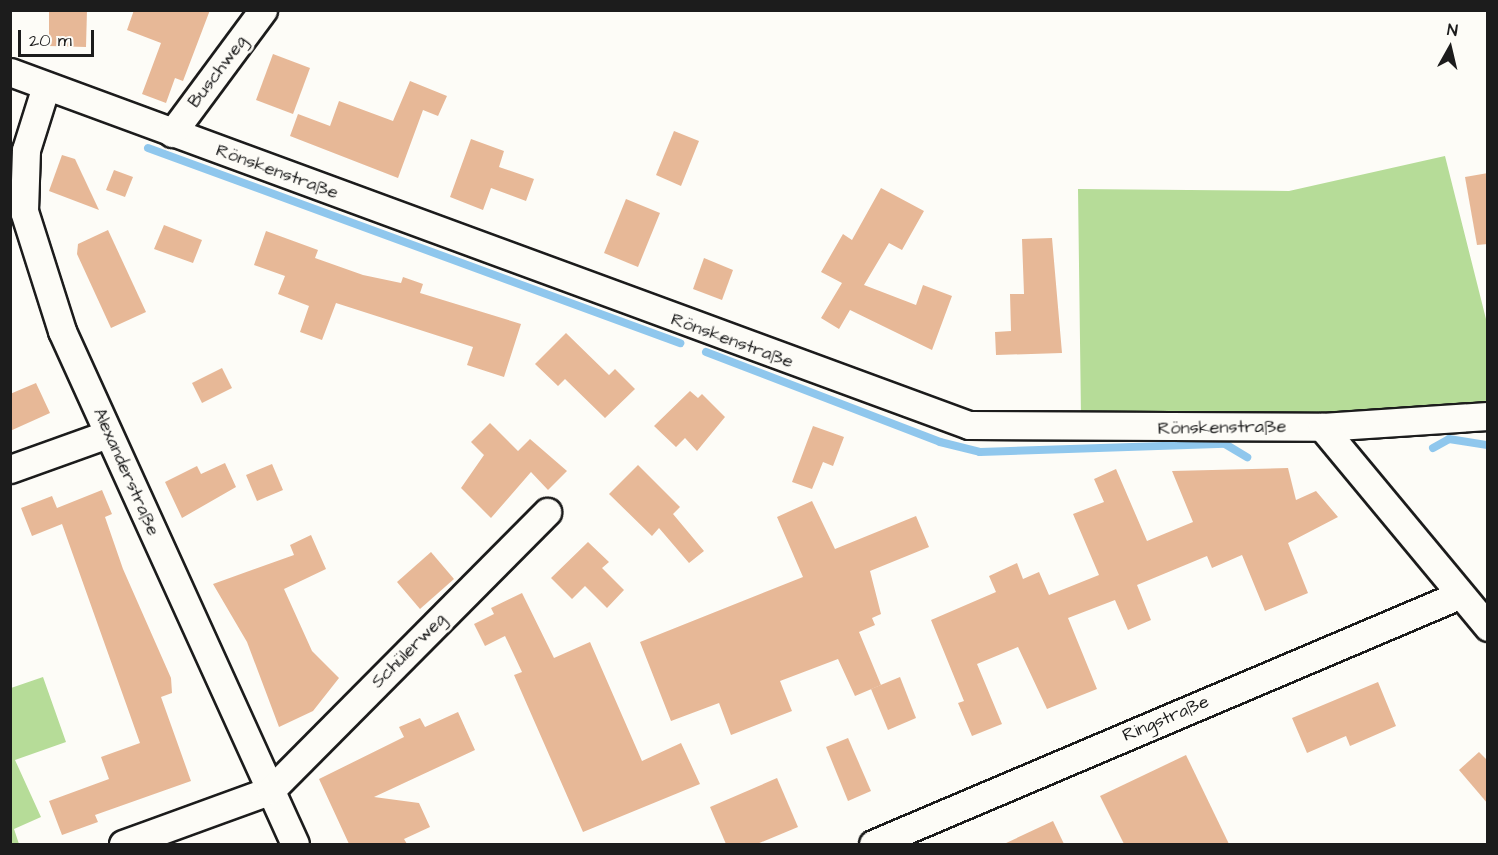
<!DOCTYPE html>
<meta charset="utf-8">
<style>
body{margin:0}
#map{position:relative;width:1498px;height:855px;overflow:hidden;background:#fdfcf7;font-family:"Architects Daughter",sans-serif}
div>[style]{position:absolute}
[style*='--x']{left:calc(var(--x)*1px);top:calc(var(--y)*1px);width:calc(var(--w)*1px);rotate:calc(var(--a)*1deg)}
.green>*{inset:0;background:#b6dc98}
.stream>*{height:8px;margin:-4px;padding:0 4px;transform-origin:4px;border-radius:4px;background:#8fc7ed}
.building>*{inset:0;background:#e7b897}
.roads{filter:drop-shadow(2px 0 #1c1c1c) drop-shadow(-2px 0 #1c1c1c) drop-shadow(0 2px #1c1c1c) drop-shadow(0 -2px #1c1c1c)}
.minor>*{height:27px;margin:-13.5px;padding:0 13.5px;transform-origin:13.5px;border-radius:13.5px;background:#fdfcf7}
span{translate:-50% -50%;white-space:nowrap;text-align:center;line-height:1.15;-webkit-text-stroke:5px #fdfcf7;paint-order:stroke}
.street-label{font-size:18px;color:#1c1c1c}
.frame{position:absolute;inset:0;border:12px solid #1c1c1c;pointer-events:none}
.north{position:absolute;left:1420px;top:18px;width:60px;height:60px;-webkit-text-stroke:4px #fdfcf7;paint-order:stroke;rotate:8deg;font-size:16px;font-weight:700;line-height:24px;text-align:center;color:#1c1c1c}
.north::after{content:'';display:block;margin:auto;width:21px;height:27px;background:#1c1c1c;clip-path:polygon(50% 0,100% 100%,50% 72%,0 100%)}
.scale{position:absolute;left:18px;top:30px;width:76px;height:27px;box-sizing:border-box;border:3px solid #1c1c1c;border-top:0;padding-left:8px;font-size:18px;line-height:21px;white-space:nowrap;color:#1c1c1c;-webkit-text-stroke:4px #fdfcf7;paint-order:stroke}
</style>
<div id="map">
<div class="green">
<i style="clip-path:polygon(1445px 156px,1487px 323px,1487px 404px,1318px 415px,1081px 417px,1078px 189px,1289px 191px)"></i>
<i style="clip-path:polygon(43px 677px,66px 742px,15px 760px,41px 817px,14px 829px,19px 844px,11px 844px,11px 688px)"></i>
</div>
<div class="stream">
<i style="--x:148;--y:148;--w:567;--a:20.13"></i>
<i style="--x:706;--y:352;--w:251;--a:21"></i>
<i style="--x:940;--y:442;--w:41;--a:14"></i>
<i style="--x:980;--y:452;--w:245;--a:-1.9"></i>
<i style="--x:1225;--y:444;--w:26;--a:31"></i>
<i style="--x:1433;--y:448;--w:18;--a:-29"></i>
<i style="--x:1449;--y:439;--w:39;--a:9"></i>
</div>
<div class="building">
<i style="clip-path:polygon(49px 10px,87px 10px,86px 47px,49px 46px)"></i>
<i style="clip-path:polygon(134px 10px,210px 10px,183px 81px,175px 78px,166px 103px,142px 94px,161px 43px,127px 30px)"></i>
<i style="clip-path:polygon(273px 54px,310px 68px,293px 114px,256px 100px)"></i>
<i style="clip-path:polygon(410px 81px,447px 96px,438px 116px,423px 110px,398px 178px,290px 136px,298px 114px,330px 126px,339px 101px,393px 121px)"></i>
<i style="clip-path:polygon(674px 131px,699px 141px,681px 186px,656px 175px)"></i>
<i style="clip-path:polygon(471px 139px,504px 151px,499px 167px,534px 179px,526px 201px,491px 188px,483px 210px,450px 197px)"></i>
<i style="clip-path:polygon(62px 155px,75px 159px,99px 210px,49px 191px)"></i>
<i style="clip-path:polygon(114px 170px,133px 177px,125px 197px,106px 190px)"></i>
<i style="clip-path:polygon(1488px 173px,1488px 244px,1477px 245px,1465px 177px)"></i>
<i style="clip-path:polygon(881px 188px,924px 211px,902px 250px,889px 243px,864px 285px,916px 305px,923px 285px,952px 296px,932px 350px,850px 310px,839px 329px,821px 318px,842px 283px,821px 272px,843px 234px,852px 240px)"></i>
<i style="clip-path:polygon(626px 199px,660px 213px,638px 267px,604px 253px)"></i>
<i style="clip-path:polygon(164px 225px,202px 240px,193px 263px,154px 249px)"></i>
<i style="clip-path:polygon(108px 230px,146px 312px,111px 328px,77px 254px,78px 244px)"></i>
<i style="clip-path:polygon(266px 231px,318px 250px,315px 258px,363px 275px,401px 283px,403px 277px,423px 284px,420px 293px,521px 324px,504px 377px,467px 365px,473px 347px,336px 303px,322px 340px,300px 332px,309px 306px,278px 294px,285px 276px,254px 265px)"></i>
<i style="clip-path:polygon(1052px 238px,1062px 353px,996px 355px,995px 332px,1011px 331px,1010px 294px,1024px 294px,1022px 239px)"></i>
<i style="clip-path:polygon(704px 258px,733px 270px,722px 300px,693px 289px)"></i>
<i style="clip-path:polygon(566px 333px,609px 375px,615px 369px,635px 389px,605px 418px,565px 379px,558px 386px,535px 364px)"></i>
<i style="clip-path:polygon(222px 368px,232px 388px,202px 403px,192px 383px)"></i>
<i style="clip-path:polygon(36px 383px,50px 413px,10px 431px,10px 394px)"></i>
<i style="clip-path:polygon(690px 391px,698px 398px,702px 394px,725px 417px,697px 451px,685px 438px,676px 447px,654px 426px)"></i>
<i style="clip-path:polygon(490px 423px,518px 451px,530px 439px,567px 471px,548px 490px,531px 472px,491px 518px,461px 488px,484px 455px,471px 442px)"></i>
<i style="clip-path:polygon(813px 426px,844px 437px,833px 466px,823px 462px,812px 489px,792px 482px)"></i>
<i style="clip-path:polygon(225px 463px,236px 487px,182px 518px,165px 482px,197px 466px,201px 474px)"></i>
<i style="clip-path:polygon(272px 464px,283px 490px,257px 501px,246px 475px)"></i>
<i style="clip-path:polygon(638px 465px,680px 507px,673px 514px,704px 551px,689px 563px,659px 528px,652px 536px,609px 494px)"></i>
<i style="clip-path:polygon(1288px 468px,1296px 500px,1316px 491px,1338px 517px,1288px 543px,1308px 593px,1265px 611px,1242px 555px,1212px 568px,1207px 556px,1137px 585px,1151px 620px,1128px 630px,1115px 600px,1068px 618px,1097px 689px,1047px 709px,1018px 647px,977px 664px,1002px 724px,972px 736px,958px 703px,964px 701px,931px 620px,996px 592px,989px 576px,1017px 563px,1023px 579px,1039px 572px,1049px 595px,1099px 575px,1073px 514px,1104px 502px,1094px 479px,1116px 469px,1147px 541px,1193px 522px,1172px 471px)"></i>
<i style="clip-path:polygon(102px 490px,112px 514px,105px 517px,123px 569px,171px 678px,172px 693px,161px 697px,191px 781px,95px 815px,98px 822px,62px 835px,49px 801px,109px 779px,101px 757px,140px 743px,62px 524px,32px 536px,21px 508px,52px 496px,57px 508px)"></i>
<i style="clip-path:polygon(812px 501px,835px 549px,916px 516px,929px 547px,870px 571px,881px 614px,872px 618px,875px 625px,859px 632px,881px 685px,855px 696px,838px 659px,780px 681px,792px 711px,731px 735px,719px 703px,671px 721px,640px 642px,803px 577px,777px 517px)"></i>
<i style="clip-path:polygon(311px 535px,326px 569px,284px 589px,312px 651px,339px 678px,313px 711px,279px 727px,247px 642px,213px 584px,294px 555px,290px 545px)"></i>
<i style="clip-path:polygon(588px 542px,609px 562px,602px 568px,624px 590px,607px 608px,585px 586px,572px 599px,551px 578px)"></i>
<i style="clip-path:polygon(431px 552px,454px 579px,420px 609px,397px 582px)"></i>
<i style="clip-path:polygon(522px 593px,554px 658px,590px 642px,642px 761px,681px 743px,700px 784px,583px 832px,514px 675px,522px 672px,505px 636px,485px 646px,474px 624px,494px 614px,491px 608px)"></i>
<i style="clip-path:polygon(900px 677px,916px 718px,888px 730px,871px 689px)"></i>
<i style="clip-path:polygon(1378px 682px,1396px 726px,1350px 746px,1346px 736px,1307px 753px,1292px 718px)"></i>
<i style="clip-path:polygon(458px 712px,475px 750px,374px 797px,419px 803px,430px 827px,404px 839px,407px 844px,349px 844px,319px 779px,404px 737px,399px 727px,420px 718px,425px 727px)"></i>
<i style="clip-path:polygon(848px 738px,871px 791px,848px 801px,826px 747px)"></i>
<i style="clip-path:polygon(1479px 752px,1488px 761px,1488px 804px,1459px 770px)"></i>
<i style="clip-path:polygon(1186px 755px,1229px 844px,1124px 844px,1100px 796px)"></i>
<i style="clip-path:polygon(777px 778px,798px 827px,757px 844px,726px 844px,710px 807px)"></i>
<i style="clip-path:polygon(1053px 821px,1064px 844px,1004px 844px)"></i>
</div>
<div class="roads">
<div class="minor">
<i style="--x:10;--y:72;--w:1022;--a:20.21"></i>
<i style="--x:969;--y:425;--w:353;--a:0.3"></i>
<i style="--x:1322;--y:427;--w:166;--a:-3.8"></i>
<i style="--x:46;--y:86;--w:67;--a:107.4"></i>
<i style="--x:26;--y:150;--w:61;--a:91.9"></i>
<i style="--x:24;--y:211;--w:126;--a:72.4"></i>
<i style="--x:62;--y:331;--w:563;--a:65.57"></i>
<i style="--x:172;--y:133;--w:153;--a:-53.5"></i>
<i style="--x:1322;--y:427;--w:260;--a:50.3"></i>
<i style="--x:10;--y:469;--w:104;--a:-19.7"></i>
<i style="--x:123;--y:844;--w:158;--a:-20"></i>
<i style="--x:271;--y:790;--w:392;--a:-45.2"></i>
<i style="--x:873;--y:844;--w:637;--a:-23.02"></i>
</div>
</div>
<div class="street-label">
<span style="left:218px;top:72px;rotate:-53deg">Buschweg</span>
<span style="left:277px;top:172px;rotate:20deg">Rönskenstraße</span>
<span style="left:732px;top:341px;rotate:20deg">Rönskenstraße</span>
<span style="left:1222px;top:428px;rotate:-1deg">Rönskenstraße</span>
<span style="left:126px;top:472px;rotate:66deg">Alexanderstraße</span>
<span style="left:409px;top:651px;rotate:-45deg">Schülerweg</span>
<span style="left:1166px;top:719px;rotate:-23deg">Ringstraße</span>
</div>
<div class="frame"></div>
<div class="north">N</div>
<div class="scale">20 m</div>
</div>
